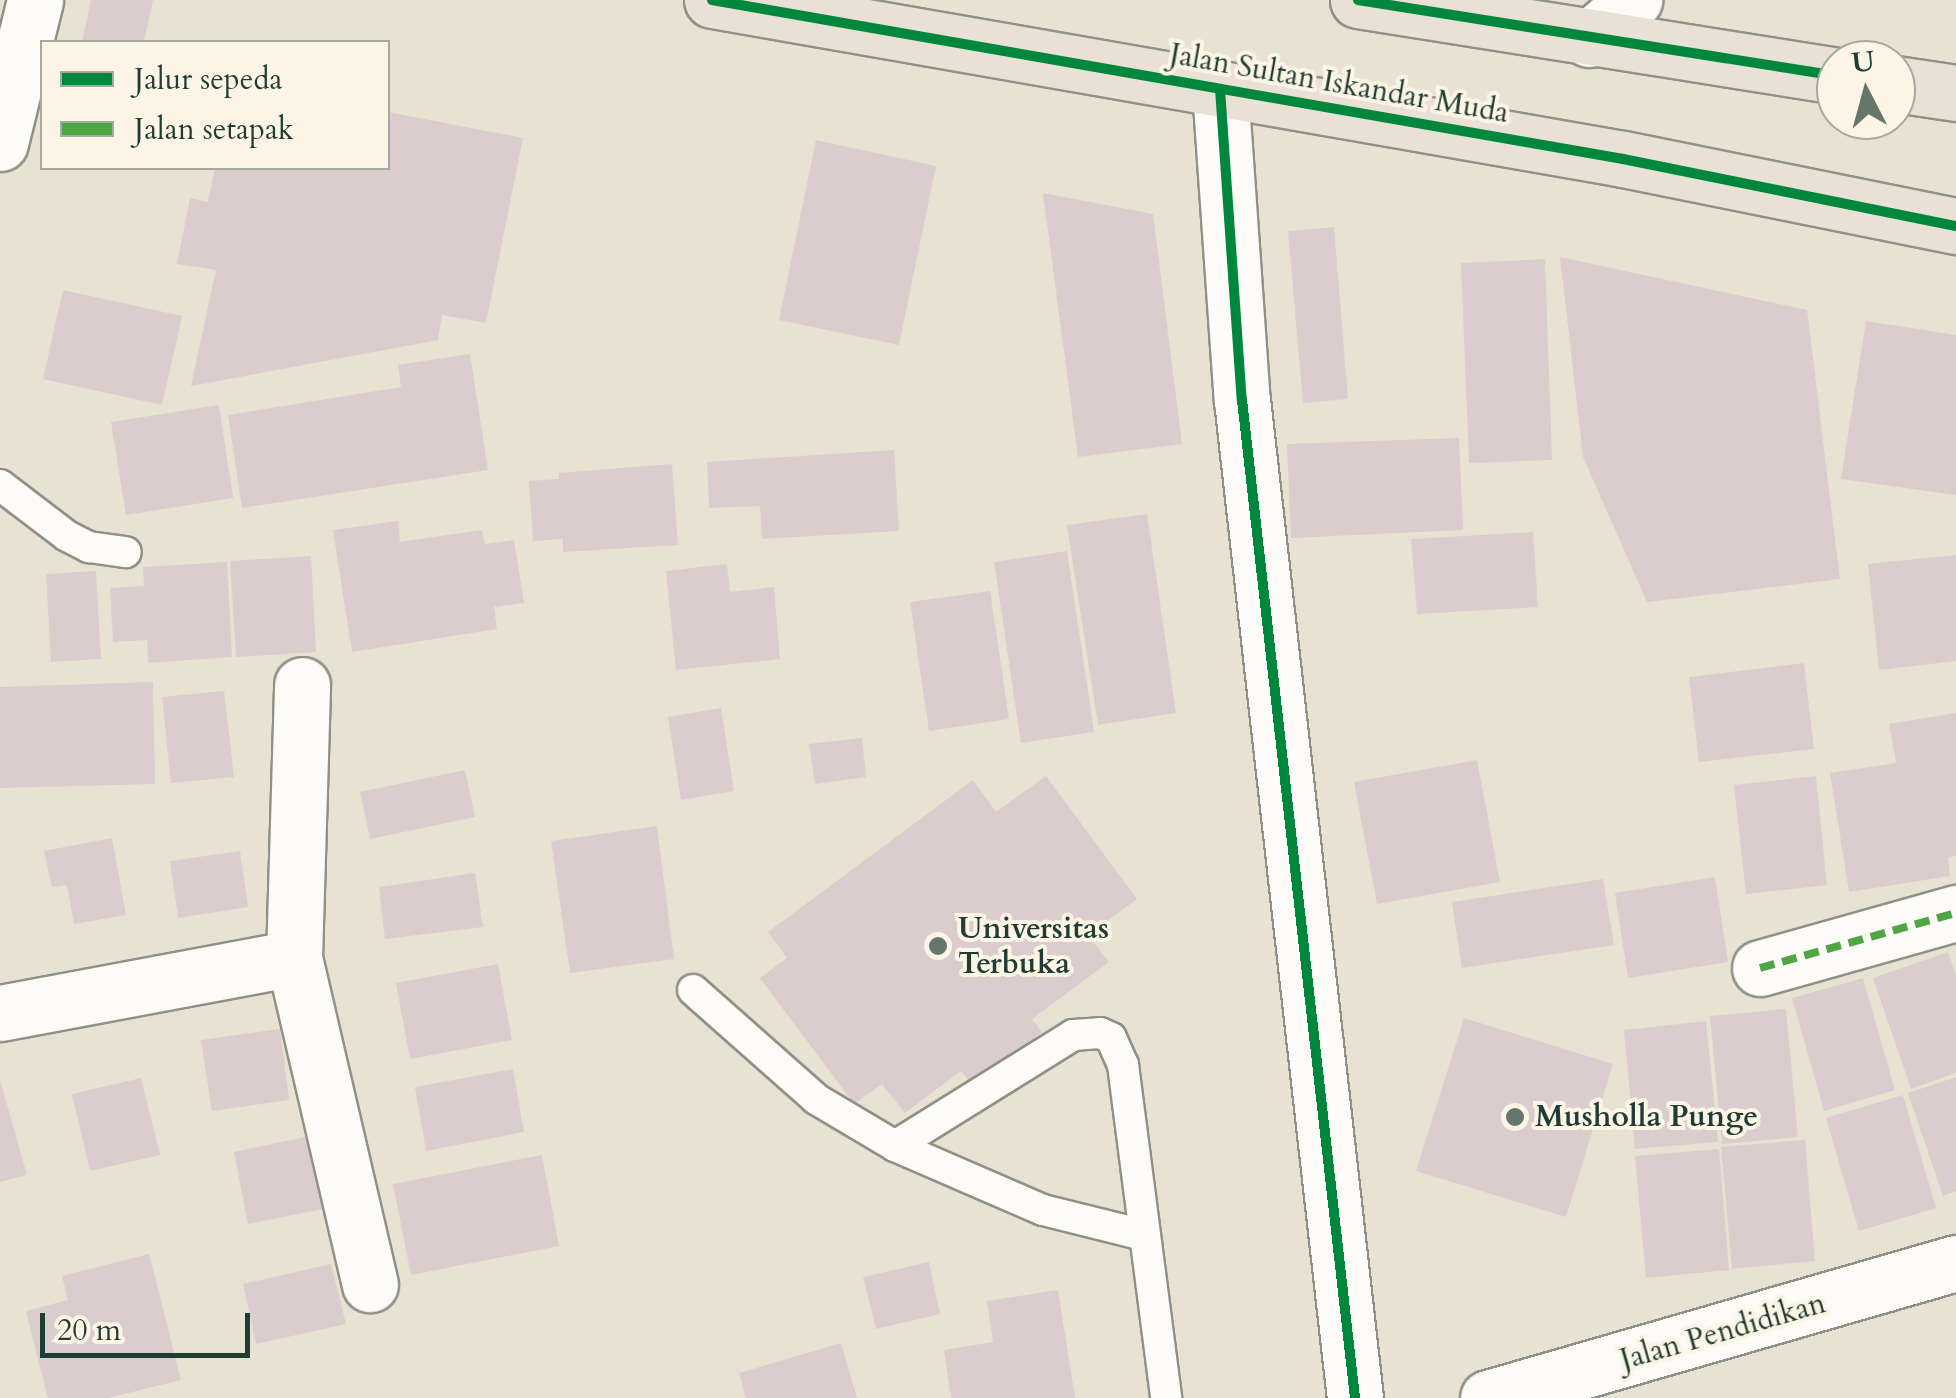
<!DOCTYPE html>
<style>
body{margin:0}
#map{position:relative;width:1956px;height:1398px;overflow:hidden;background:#e8e2d2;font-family:Cardo,serif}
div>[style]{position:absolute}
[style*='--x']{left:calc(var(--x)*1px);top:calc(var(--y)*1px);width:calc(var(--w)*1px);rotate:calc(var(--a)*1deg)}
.building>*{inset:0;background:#dbcdcd}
.roads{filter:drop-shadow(2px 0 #8f9187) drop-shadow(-2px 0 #8f9187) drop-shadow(0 2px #8f9187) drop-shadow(0 -2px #8f9187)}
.service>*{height:30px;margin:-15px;padding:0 15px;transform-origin:15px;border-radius:15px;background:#fcfbf8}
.minor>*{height:55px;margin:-27.5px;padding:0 27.5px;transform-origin:27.5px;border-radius:27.5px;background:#fcfbf8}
.trunk>*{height:55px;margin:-27.5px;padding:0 27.5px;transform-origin:27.5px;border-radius:27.5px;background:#e9e1d5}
.quiet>*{height:8px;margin-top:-4px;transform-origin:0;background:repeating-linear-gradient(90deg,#4fa644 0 15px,transparent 0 23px)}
.cycleway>*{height:10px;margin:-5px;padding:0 5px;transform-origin:5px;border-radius:5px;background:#00873e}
.dots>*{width:28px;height:28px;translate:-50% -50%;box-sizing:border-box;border:5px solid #fcf5e5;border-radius:50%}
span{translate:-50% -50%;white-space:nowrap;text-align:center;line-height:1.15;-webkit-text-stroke:8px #fcf5e5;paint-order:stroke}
.street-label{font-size:30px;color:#1f3d34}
.poi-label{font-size:30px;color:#1f3d34;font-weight:700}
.left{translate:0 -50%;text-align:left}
.legend{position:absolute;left:40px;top:40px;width:350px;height:130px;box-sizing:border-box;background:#fcf5e5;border:2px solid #a4ab9e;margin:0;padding:12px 18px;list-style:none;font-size:30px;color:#1f3d34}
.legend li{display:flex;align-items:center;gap:20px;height:50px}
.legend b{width:50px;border:2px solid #a4ab9e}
.north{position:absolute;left:1816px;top:40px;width:100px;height:100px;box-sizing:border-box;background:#fcf5e5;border:2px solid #a4ab9e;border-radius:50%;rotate:354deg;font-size:28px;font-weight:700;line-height:40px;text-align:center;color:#1f3d34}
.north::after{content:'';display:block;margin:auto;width:35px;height:45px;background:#65776b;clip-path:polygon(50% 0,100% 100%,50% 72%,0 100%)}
.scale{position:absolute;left:40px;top:1313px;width:210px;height:45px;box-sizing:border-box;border:5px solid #1f3d34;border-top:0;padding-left:12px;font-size:30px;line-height:35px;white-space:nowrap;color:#1f3d34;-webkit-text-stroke:8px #fcf5e5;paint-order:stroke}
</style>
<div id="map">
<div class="building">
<i style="clip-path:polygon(91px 0,153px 0,144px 42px,82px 42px)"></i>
<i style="clip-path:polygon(388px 112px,523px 138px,486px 323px,442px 315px,438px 340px,191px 386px,216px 270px,177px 264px,190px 198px,208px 202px,215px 168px,388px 168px)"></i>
<i style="clip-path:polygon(816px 140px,936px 166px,899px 345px,779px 320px)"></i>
<i style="clip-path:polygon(1043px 193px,1153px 214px,1182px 444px,1078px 457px)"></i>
<i style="clip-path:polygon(1334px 227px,1348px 399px,1303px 403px,1288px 231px)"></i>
<i style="clip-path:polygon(1560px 257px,1807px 310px,1840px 579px,1647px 602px,1583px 457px)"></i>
<i style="clip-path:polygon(1545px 259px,1552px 460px,1469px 463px,1461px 263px)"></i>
<i style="clip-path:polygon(63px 290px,182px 316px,162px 405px,43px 379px)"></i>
<i style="clip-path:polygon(1866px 321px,1956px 335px,1956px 495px,1841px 479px)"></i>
<i style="clip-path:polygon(470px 354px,488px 470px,242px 508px,228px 415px,401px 387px,398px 365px)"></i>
<i style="clip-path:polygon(219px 405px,233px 498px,126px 515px,111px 422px)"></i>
<i style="clip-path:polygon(1459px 438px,1463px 530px,1291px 538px,1287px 444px)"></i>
<i style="clip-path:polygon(894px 450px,899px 531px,762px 539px,760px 506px,709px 508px,707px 462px)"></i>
<i style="clip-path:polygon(672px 464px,678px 545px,563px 552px,563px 539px,533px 541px,529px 481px,559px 479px,559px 473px)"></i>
<i style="clip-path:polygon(1147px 514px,1176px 713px,1098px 725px,1067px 525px)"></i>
<i style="clip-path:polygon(398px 521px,400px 542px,482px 530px,485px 544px,514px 540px,524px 603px,494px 607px,497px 629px,352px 652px,333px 530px)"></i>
<i style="clip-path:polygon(1533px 532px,1538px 607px,1417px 614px,1411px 539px)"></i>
<i style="clip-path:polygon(1067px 551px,1094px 732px,1021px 743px,994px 562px)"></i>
<i style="clip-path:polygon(1956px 555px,1956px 661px,1879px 670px,1868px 564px)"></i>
<i style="clip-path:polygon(311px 556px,316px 652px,236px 657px,230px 561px)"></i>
<i style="clip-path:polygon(227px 562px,232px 657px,148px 663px,147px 640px,113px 642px,110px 588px,144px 586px,143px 567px)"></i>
<i style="clip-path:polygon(727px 564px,730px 592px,774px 587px,780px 659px,676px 670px,666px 571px)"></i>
<i style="clip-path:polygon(96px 571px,101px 659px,51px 662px,46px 574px)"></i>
<i style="clip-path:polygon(990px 591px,1009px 719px,929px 731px,910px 602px)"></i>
<i style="clip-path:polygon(1804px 663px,1814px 749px,1699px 762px,1689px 677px)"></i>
<i style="clip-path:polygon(153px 682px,155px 784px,0 788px,0 687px)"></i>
<i style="clip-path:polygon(224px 691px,234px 777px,171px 783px,162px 697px)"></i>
<i style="clip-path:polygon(721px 708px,734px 791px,681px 800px,668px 717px)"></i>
<i style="clip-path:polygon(1956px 713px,1956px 856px,1948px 857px,1950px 876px,1849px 892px,1830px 773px,1896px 763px,1889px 724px)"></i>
<i style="clip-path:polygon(862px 738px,866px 777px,815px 784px,809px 744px)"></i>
<i style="clip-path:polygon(1477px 760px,1500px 882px,1377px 904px,1354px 782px)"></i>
<i style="clip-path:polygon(465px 770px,475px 817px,370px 839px,360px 792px)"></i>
<i style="clip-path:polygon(1046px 776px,1137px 899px,1088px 935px,1109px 962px,1032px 1019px,1042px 1032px,971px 1084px,961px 1071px,905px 1113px,882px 1084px,854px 1104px,760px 978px,787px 958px,768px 932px,973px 780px,996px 812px)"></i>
<i style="clip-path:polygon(1816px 776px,1827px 885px,1746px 894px,1734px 785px)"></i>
<i style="clip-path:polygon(657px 826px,674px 959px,570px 973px,551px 841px)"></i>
<i style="clip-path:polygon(112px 838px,126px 915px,74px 924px,67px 885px,52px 887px,44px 851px)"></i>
<i style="clip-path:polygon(240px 851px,248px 907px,178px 918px,170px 861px)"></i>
<i style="clip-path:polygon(475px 873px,483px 927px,385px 939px,379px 887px)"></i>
<i style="clip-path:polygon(1715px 877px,1728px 962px,1628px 978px,1615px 893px)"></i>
<i style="clip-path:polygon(1603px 879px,1614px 945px,1462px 968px,1452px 902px)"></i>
<i style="clip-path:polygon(1948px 952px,1956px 975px,1956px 1073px,1911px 1089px,1873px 978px)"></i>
<i style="clip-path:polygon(498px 964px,512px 1040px,410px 1059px,396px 983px)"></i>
<i style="clip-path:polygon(1863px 978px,1895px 1090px,1824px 1111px,1792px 998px)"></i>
<i style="clip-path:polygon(1786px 1009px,1798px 1137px,1722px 1144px,1710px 1016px)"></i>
<i style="clip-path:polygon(1464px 1018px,1613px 1064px,1566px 1217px,1416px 1171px)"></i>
<i style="clip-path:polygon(1706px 1021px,1718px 1142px,1635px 1149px,1624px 1030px)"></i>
<i style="clip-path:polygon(280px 1029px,289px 1100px,212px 1111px,201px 1040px)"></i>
<i style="clip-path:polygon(513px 1069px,524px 1132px,426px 1151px,415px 1087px)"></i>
<i style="clip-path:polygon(1956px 1077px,1956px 1191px,1943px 1196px,1908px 1093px)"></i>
<i style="clip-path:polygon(141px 1078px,160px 1155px,90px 1171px,72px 1094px)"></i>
<i style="clip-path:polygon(0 1080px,27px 1175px,0 1182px)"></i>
<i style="clip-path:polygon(1903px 1095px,1936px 1208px,1859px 1231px,1826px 1118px)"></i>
<i style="clip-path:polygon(310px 1136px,323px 1209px,248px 1224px,234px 1152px)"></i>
<i style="clip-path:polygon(1805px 1140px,1815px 1261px,1732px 1269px,1721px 1147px)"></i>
<i style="clip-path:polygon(1719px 1149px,1729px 1270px,1646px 1278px,1635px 1156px)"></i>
<i style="clip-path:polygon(542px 1155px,559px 1246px,411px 1275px,393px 1184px)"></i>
<i style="clip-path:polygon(149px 1254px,181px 1380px,108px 1398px,48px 1398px,26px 1311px,68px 1300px,62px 1276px)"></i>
<i style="clip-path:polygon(929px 1262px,940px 1314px,876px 1329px,863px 1277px)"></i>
<i style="clip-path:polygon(331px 1264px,346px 1324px,256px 1344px,243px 1284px)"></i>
<i style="clip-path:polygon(1058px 1290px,1075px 1398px,951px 1398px,944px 1350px,993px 1342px,987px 1301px)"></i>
<i style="clip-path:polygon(841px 1343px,857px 1398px,746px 1398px,739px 1373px)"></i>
</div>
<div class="roads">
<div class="service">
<i style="--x:0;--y:485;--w:84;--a:37.3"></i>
<i style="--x:67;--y:536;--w:25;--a:27"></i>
<i style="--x:89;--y:547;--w:37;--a:8"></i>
<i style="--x:693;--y:990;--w:164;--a:41.5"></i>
<i style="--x:816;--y:1099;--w:92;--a:30.7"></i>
<i style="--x:895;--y:1146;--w:161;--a:23.4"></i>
<i style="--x:1043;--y:1210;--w:103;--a:14"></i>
<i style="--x:895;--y:1146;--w:210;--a:-31.9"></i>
<i style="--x:1073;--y:1035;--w:27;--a:-4"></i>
<i style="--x:1100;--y:1033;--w:12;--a:24"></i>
<i style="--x:1111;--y:1038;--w:30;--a:66"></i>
<i style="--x:1123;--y:1065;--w:336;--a:82.6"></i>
</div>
<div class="minor">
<i style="--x:1589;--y:39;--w:60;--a:-40.9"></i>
<i style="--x:1220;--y:89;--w:312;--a:86"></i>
<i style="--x:1242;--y:400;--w:1004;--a:83.54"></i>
<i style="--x:0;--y:143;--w:147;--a:-76.2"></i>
<i style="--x:294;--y:958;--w:335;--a:76.9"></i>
<i style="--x:1760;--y:968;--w:204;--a:-15.7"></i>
<i style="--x:0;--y:1013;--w:299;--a:-10.6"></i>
<i style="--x:294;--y:958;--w:273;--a:-88.3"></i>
<i style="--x:1488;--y:1398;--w:487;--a:-16.1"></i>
</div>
<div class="trunk">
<i style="--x:712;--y:0;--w:925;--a:9.9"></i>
<i style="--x:1623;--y:159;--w:340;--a:11.4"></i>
<i style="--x:1358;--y:0;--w:484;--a:9"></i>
<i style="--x:1896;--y:84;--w:61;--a:8.5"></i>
</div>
</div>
<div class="quiet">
<i style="--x:1760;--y:968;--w:204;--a:-15.7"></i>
</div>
<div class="cycleway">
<i style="--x:712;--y:0;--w:925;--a:9.9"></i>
<i style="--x:1623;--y:159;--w:340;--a:11.4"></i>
<i style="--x:1358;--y:0;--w:484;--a:9"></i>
<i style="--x:1220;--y:89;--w:312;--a:86"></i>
<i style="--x:1242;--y:400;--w:1004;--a:83.54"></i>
</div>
<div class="dots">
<i style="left:938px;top:946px;background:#65776b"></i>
<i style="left:1515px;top:1117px;background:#65776b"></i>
</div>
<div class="street-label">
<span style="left:1339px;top:84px;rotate:10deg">Jalan Sultan Iskandar Muda</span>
<span style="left:1723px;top:1332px;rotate:-16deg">Jalan Pendidikan</span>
</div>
<div class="poi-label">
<span class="left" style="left:958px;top:946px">Universitas<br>Terbuka</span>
<span class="left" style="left:1535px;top:1117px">Musholla Punge</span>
</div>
<ul class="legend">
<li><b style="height:12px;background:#00873e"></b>Jalur sepeda</li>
<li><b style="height:12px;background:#4fa644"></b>Jalan setapak</li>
</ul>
<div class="north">U</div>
<div class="scale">20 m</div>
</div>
